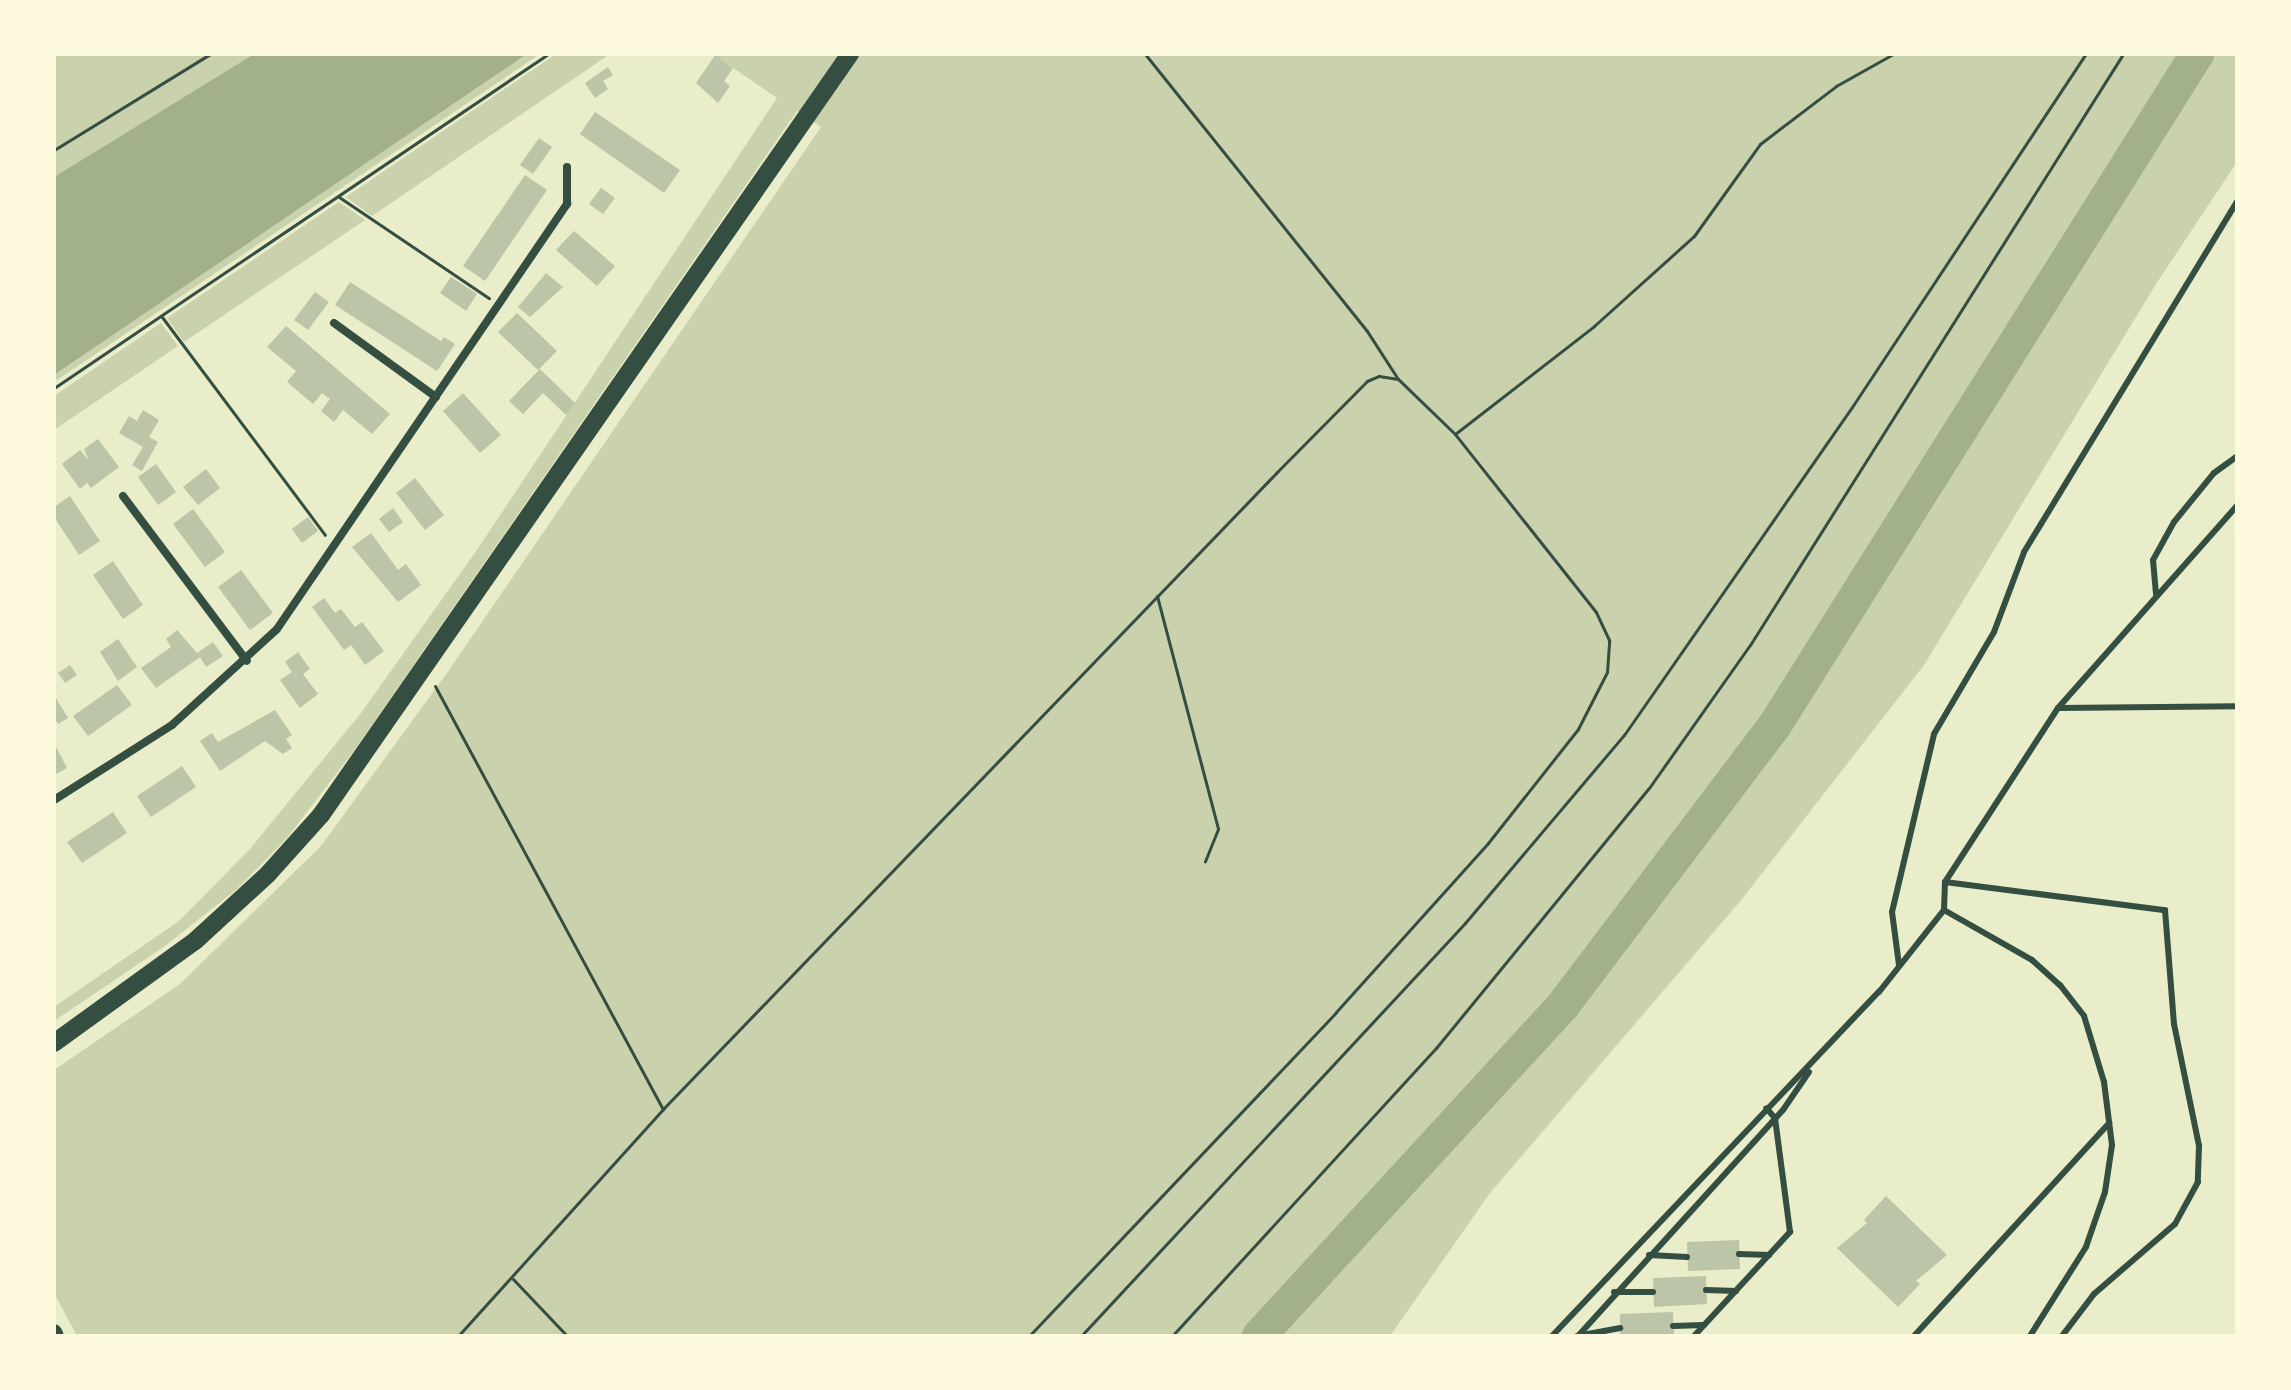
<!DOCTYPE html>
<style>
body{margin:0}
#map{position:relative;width:2291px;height:1390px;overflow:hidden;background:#e9edc9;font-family:"Golos Text",sans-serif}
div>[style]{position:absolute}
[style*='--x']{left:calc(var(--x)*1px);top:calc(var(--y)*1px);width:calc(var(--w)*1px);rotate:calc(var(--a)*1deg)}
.green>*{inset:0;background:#cad2ad}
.water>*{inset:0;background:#a3b18a}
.river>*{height:34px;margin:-17px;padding:0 17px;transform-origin:17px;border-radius:17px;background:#a3b18a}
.building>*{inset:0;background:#bcc5a7}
.path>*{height:3px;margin:-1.5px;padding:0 1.5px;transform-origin:1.5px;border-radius:1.5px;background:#344e41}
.service>*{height:6px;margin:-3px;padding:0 3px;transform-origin:3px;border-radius:3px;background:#344e41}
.minor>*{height:8px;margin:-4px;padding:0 4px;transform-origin:4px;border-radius:4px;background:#344e41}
.secondary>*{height:16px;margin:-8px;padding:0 8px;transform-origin:8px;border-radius:8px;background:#344e41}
.primary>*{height:18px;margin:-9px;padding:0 9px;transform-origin:9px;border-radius:9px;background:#344e41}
span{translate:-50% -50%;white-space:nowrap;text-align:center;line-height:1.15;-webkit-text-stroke:6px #fefae0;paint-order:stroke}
.frame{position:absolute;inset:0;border:56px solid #fefae0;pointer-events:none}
</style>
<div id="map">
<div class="green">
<i style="clip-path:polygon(54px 54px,254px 54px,54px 177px)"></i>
<i style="clip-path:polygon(527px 54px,540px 54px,54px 382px,54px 375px)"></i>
<i style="clip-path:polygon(556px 54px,610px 54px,372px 216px,346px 197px)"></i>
<i style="clip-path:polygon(723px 54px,2237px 54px,2237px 162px,2156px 284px,1924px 665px,1742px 899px,1490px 1193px,1390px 1336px,77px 1336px,54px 1293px,54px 1070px,180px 984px,321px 846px,447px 673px,821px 127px,797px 111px,356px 748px,287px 838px,237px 889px,165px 946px,54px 1021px,54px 1007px,179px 921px,250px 849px,361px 713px,477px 550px,777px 98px,720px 59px)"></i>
<i style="clip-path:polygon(339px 202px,365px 220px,184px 342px,167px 318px)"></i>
<i style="clip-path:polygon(161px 323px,178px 346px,54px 430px,54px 396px)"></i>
</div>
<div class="water">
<i style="clip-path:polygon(254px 54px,527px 54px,54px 375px,54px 177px)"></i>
</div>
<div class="river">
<i style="--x:1259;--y:1336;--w:451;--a:-47.4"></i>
<i style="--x:1564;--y:1004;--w:350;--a:-52.9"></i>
<i style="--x:1775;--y:725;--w:793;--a:-57.83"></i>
</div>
<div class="building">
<i style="clip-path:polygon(716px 54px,723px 54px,720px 59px,733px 68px,724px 81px,730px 86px,718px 103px,696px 83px)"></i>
<i style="clip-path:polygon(608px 67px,613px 75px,603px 81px,608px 89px,595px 98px,585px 83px)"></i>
<i style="clip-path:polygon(595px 112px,680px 170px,664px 193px,580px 134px)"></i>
<i style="clip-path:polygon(539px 138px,552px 147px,533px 174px,520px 165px)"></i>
<i style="clip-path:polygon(525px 175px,547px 190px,485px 281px,463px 266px)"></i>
<i style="clip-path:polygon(601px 188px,615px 198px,603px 214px,589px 204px)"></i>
<i style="clip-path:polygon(574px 231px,615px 266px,597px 286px,556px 250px)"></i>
<i style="clip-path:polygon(546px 273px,563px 287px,530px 317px,518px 307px)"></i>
<i style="clip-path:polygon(451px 277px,477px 294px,466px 311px,440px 293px)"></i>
<i style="clip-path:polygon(350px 282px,441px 341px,444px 337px,455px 344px,437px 371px,335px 305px)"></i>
<i style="clip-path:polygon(315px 292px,329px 302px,308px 330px,294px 320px)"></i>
<i style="clip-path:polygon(517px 313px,557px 351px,538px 370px,498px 332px)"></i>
<i style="clip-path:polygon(286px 326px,390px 414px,372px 434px,343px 410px,334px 422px,321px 411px,330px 399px,322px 393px,313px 404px,287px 382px,296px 371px,267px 347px)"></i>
<i style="clip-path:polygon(540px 369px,575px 403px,566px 415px,543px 393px,523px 414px,509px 401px)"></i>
<i style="clip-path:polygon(463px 393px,501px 435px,480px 453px,443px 411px)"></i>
<i style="clip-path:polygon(143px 410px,159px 420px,149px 437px,158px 442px,142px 471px,132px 465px,143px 447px,119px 433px,129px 416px,137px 421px)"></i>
<i style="clip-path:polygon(98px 439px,119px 467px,91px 488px,87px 483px,80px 489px,62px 464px,80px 450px,89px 461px,84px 449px)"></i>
<i style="clip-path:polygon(156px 464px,176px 492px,158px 505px,138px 477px)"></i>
<i style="clip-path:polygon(206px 469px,220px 488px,198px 505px,183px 487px)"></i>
<i style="clip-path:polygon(415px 478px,444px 515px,425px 530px,396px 493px)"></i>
<i style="clip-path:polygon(70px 496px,100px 541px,79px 555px,54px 517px,54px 507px)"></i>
<i style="clip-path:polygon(393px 508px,403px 522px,389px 532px,379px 519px)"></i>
<i style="clip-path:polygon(193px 509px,225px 552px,205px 567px,173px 524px)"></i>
<i style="clip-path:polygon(308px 517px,318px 531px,302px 543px,292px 529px)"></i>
<i style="clip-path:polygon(371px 533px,398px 570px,406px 564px,421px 585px,398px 602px,352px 547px)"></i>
<i style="clip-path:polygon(113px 561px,143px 605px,123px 619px,93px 575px)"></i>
<i style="clip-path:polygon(241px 570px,273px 613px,250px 630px,218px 587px)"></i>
<i style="clip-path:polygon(324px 598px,335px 613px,341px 609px,355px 627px,362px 622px,384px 651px,365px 665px,351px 645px,344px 650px,312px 607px)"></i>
<i style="clip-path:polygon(177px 630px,197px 653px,213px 642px,223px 656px,206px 667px,200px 657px,156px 688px,141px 668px,171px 647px,166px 639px)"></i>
<i style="clip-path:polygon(118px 639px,137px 667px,118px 681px,100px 652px)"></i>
<i style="clip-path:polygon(298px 652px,310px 669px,303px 674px,318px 694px,300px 708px,280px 680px,292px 672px,285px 662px)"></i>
<i style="clip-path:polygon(70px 665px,77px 675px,65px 683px,58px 673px)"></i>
<i style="clip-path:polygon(117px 685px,132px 705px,88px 736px,73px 716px)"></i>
<i style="clip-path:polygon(54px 695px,68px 718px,58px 724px,54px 717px)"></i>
<i style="clip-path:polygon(275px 710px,292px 735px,286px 739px,292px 748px,283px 754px,265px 741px,220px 771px,200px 741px,212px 733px,218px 742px)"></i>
<i style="clip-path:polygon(54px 743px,67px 768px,54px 775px)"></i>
<i style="clip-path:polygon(182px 766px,196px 787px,151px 817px,137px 796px)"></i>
<i style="clip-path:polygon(113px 812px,127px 833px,82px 863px,67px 842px)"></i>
<i style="clip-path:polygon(1886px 1196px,1947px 1255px,1916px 1281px,1920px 1284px,1898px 1307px,1837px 1248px,1867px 1223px,1864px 1220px)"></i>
<i style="clip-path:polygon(1739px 1240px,1740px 1269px,1688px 1271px,1687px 1242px)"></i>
<i style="clip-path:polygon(1706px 1276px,1707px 1304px,1654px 1307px,1653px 1278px)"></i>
<i style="clip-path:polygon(1673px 1312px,1674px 1336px,1620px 1336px,1620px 1314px)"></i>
</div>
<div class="path">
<i style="--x:54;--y:150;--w:183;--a:-31.6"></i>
<i style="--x:339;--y:197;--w:181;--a:34"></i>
<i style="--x:162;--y:317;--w:272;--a:53.2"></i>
<i style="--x:54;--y:388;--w:596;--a:-34.06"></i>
<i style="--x:1455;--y:434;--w:176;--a:-37.8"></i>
<i style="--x:1594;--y:326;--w:135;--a:-42"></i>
<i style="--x:1694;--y:236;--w:113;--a:-54.3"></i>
<i style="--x:1760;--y:144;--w:96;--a:-37.3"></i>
<i style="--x:1836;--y:86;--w:65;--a:-29.3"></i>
<i style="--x:1157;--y:596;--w:241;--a:75.3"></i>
<i style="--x:1218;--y:829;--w:35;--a:112"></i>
<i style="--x:435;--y:686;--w:481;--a:61.7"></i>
<i style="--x:513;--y:1279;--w:79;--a:46.5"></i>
<i style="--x:458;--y:1336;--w:306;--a:-47.9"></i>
<i style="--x:663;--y:1109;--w:885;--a:-46.05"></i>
<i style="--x:1277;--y:472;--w:128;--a:-45.3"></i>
<i style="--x:1367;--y:381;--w:13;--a:-23"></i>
<i style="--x:1379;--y:376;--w:19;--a:9"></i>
<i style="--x:1029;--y:1336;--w:446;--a:-46.5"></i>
<i style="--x:1336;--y:1012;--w:227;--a:-48"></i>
<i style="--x:1488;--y:843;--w:145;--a:-51.7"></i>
<i style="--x:1578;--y:729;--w:64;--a:-63"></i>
<i style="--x:1607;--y:672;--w:32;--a:-86"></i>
<i style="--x:1609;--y:640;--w:31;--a:-115"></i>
<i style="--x:1596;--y:612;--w:227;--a:-128.4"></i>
<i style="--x:1455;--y:434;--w:79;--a:-136"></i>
<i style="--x:1398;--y:379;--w:57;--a:-122.9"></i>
<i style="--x:1367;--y:331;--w:355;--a:-128.7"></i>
<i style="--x:1081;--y:1336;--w:564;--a:-47.08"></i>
<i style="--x:1465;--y:923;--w:246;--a:-49.8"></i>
<i style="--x:1624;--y:735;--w:399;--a:-55.2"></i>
<i style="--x:1852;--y:407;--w:424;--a:-56.5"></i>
<i style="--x:1172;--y:1336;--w:391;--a:-47.5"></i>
<i style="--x:1436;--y:1048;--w:336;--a:-50.7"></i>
<i style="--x:1649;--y:788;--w:175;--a:-54.8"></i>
<i style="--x:1750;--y:645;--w:699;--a:-57.74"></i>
</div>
<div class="service">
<i style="--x:2156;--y:594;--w:34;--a:-95"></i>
<i style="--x:2153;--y:560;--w:43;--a:-61.1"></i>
<i style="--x:2174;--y:522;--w:63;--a:-50.8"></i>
<i style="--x:2214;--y:473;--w:29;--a:-36"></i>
<i style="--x:2058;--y:708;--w:179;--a:-0.6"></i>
<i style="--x:1945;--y:882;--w:222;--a:7.3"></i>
<i style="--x:2165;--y:910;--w:114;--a:85.5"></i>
<i style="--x:2174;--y:1024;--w:125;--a:78.4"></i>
<i style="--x:2199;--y:1146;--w:36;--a:92"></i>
<i style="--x:2198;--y:1182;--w:48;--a:118.7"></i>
<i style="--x:2175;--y:1224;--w:107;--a:139.2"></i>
<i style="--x:2094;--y:1294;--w:53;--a:127.3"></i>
<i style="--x:1944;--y:910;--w:101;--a:29.6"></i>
<i style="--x:2032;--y:960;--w:38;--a:42"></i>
<i style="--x:2060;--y:985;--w:39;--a:52"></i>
<i style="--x:2084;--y:1016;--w:69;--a:73.1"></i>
<i style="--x:2104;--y:1082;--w:64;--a:82.8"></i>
<i style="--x:2112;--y:1145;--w:48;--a:98.5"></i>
<i style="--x:2105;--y:1192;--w:58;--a:109.1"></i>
<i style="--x:2086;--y:1247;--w:105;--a:122.2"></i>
<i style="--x:1899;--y:965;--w:53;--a:-97.5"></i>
<i style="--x:1892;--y:912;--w:183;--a:-76.7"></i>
<i style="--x:1934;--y:734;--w:118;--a:-59.5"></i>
<i style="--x:1994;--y:632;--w:85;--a:-69.4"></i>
<i style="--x:2024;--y:552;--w:410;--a:-58.7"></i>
<i style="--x:1739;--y:1254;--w:30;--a:2"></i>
<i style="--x:1649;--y:1255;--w:38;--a:3"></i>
<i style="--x:1706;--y:1290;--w:30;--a:2"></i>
<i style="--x:1614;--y:1292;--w:39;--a:0"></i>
<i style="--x:1673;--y:1326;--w:31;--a:-2"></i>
<i style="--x:1552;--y:1336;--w:475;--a:-46.5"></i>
<i style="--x:1879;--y:992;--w:105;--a:-51.6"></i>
<i style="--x:1944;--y:910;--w:28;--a:-88"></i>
<i style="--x:1945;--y:882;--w:207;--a:-57"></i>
<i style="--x:2058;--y:708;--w:270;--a:-48.5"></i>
<i style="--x:1577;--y:1336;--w:44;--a:-10.5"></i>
<i style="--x:1578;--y:1336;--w:305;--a:-47.8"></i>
<i style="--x:1783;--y:1110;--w:46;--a:-55.6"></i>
<i style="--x:1694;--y:1336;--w:142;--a:-47.3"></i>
<i style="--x:1790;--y:1232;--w:115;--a:-97.5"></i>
<i style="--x:1775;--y:1118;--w:13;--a:-132"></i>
<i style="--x:1914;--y:1336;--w:289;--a:-47.5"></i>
</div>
<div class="minor">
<i style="--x:334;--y:323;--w:126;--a:36"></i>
<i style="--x:123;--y:496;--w:206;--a:53.1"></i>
<i style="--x:54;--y:800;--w:140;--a:-32.4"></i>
<i style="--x:172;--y:725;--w:142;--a:-42.4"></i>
<i style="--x:277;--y:629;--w:515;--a:-55.69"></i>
<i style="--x:567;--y:204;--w:37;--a:-90"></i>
</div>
<div class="secondary">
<i style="--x:54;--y:1332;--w:4;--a:63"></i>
</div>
<div class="primary">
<i style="--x:54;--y:1043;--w:174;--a:-35.9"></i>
<i style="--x:195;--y:941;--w:99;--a:-42.5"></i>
<i style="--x:268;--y:874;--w:79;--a:-48.1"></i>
<i style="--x:321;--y:815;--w:927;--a:-55.2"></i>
</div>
<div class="frame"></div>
</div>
